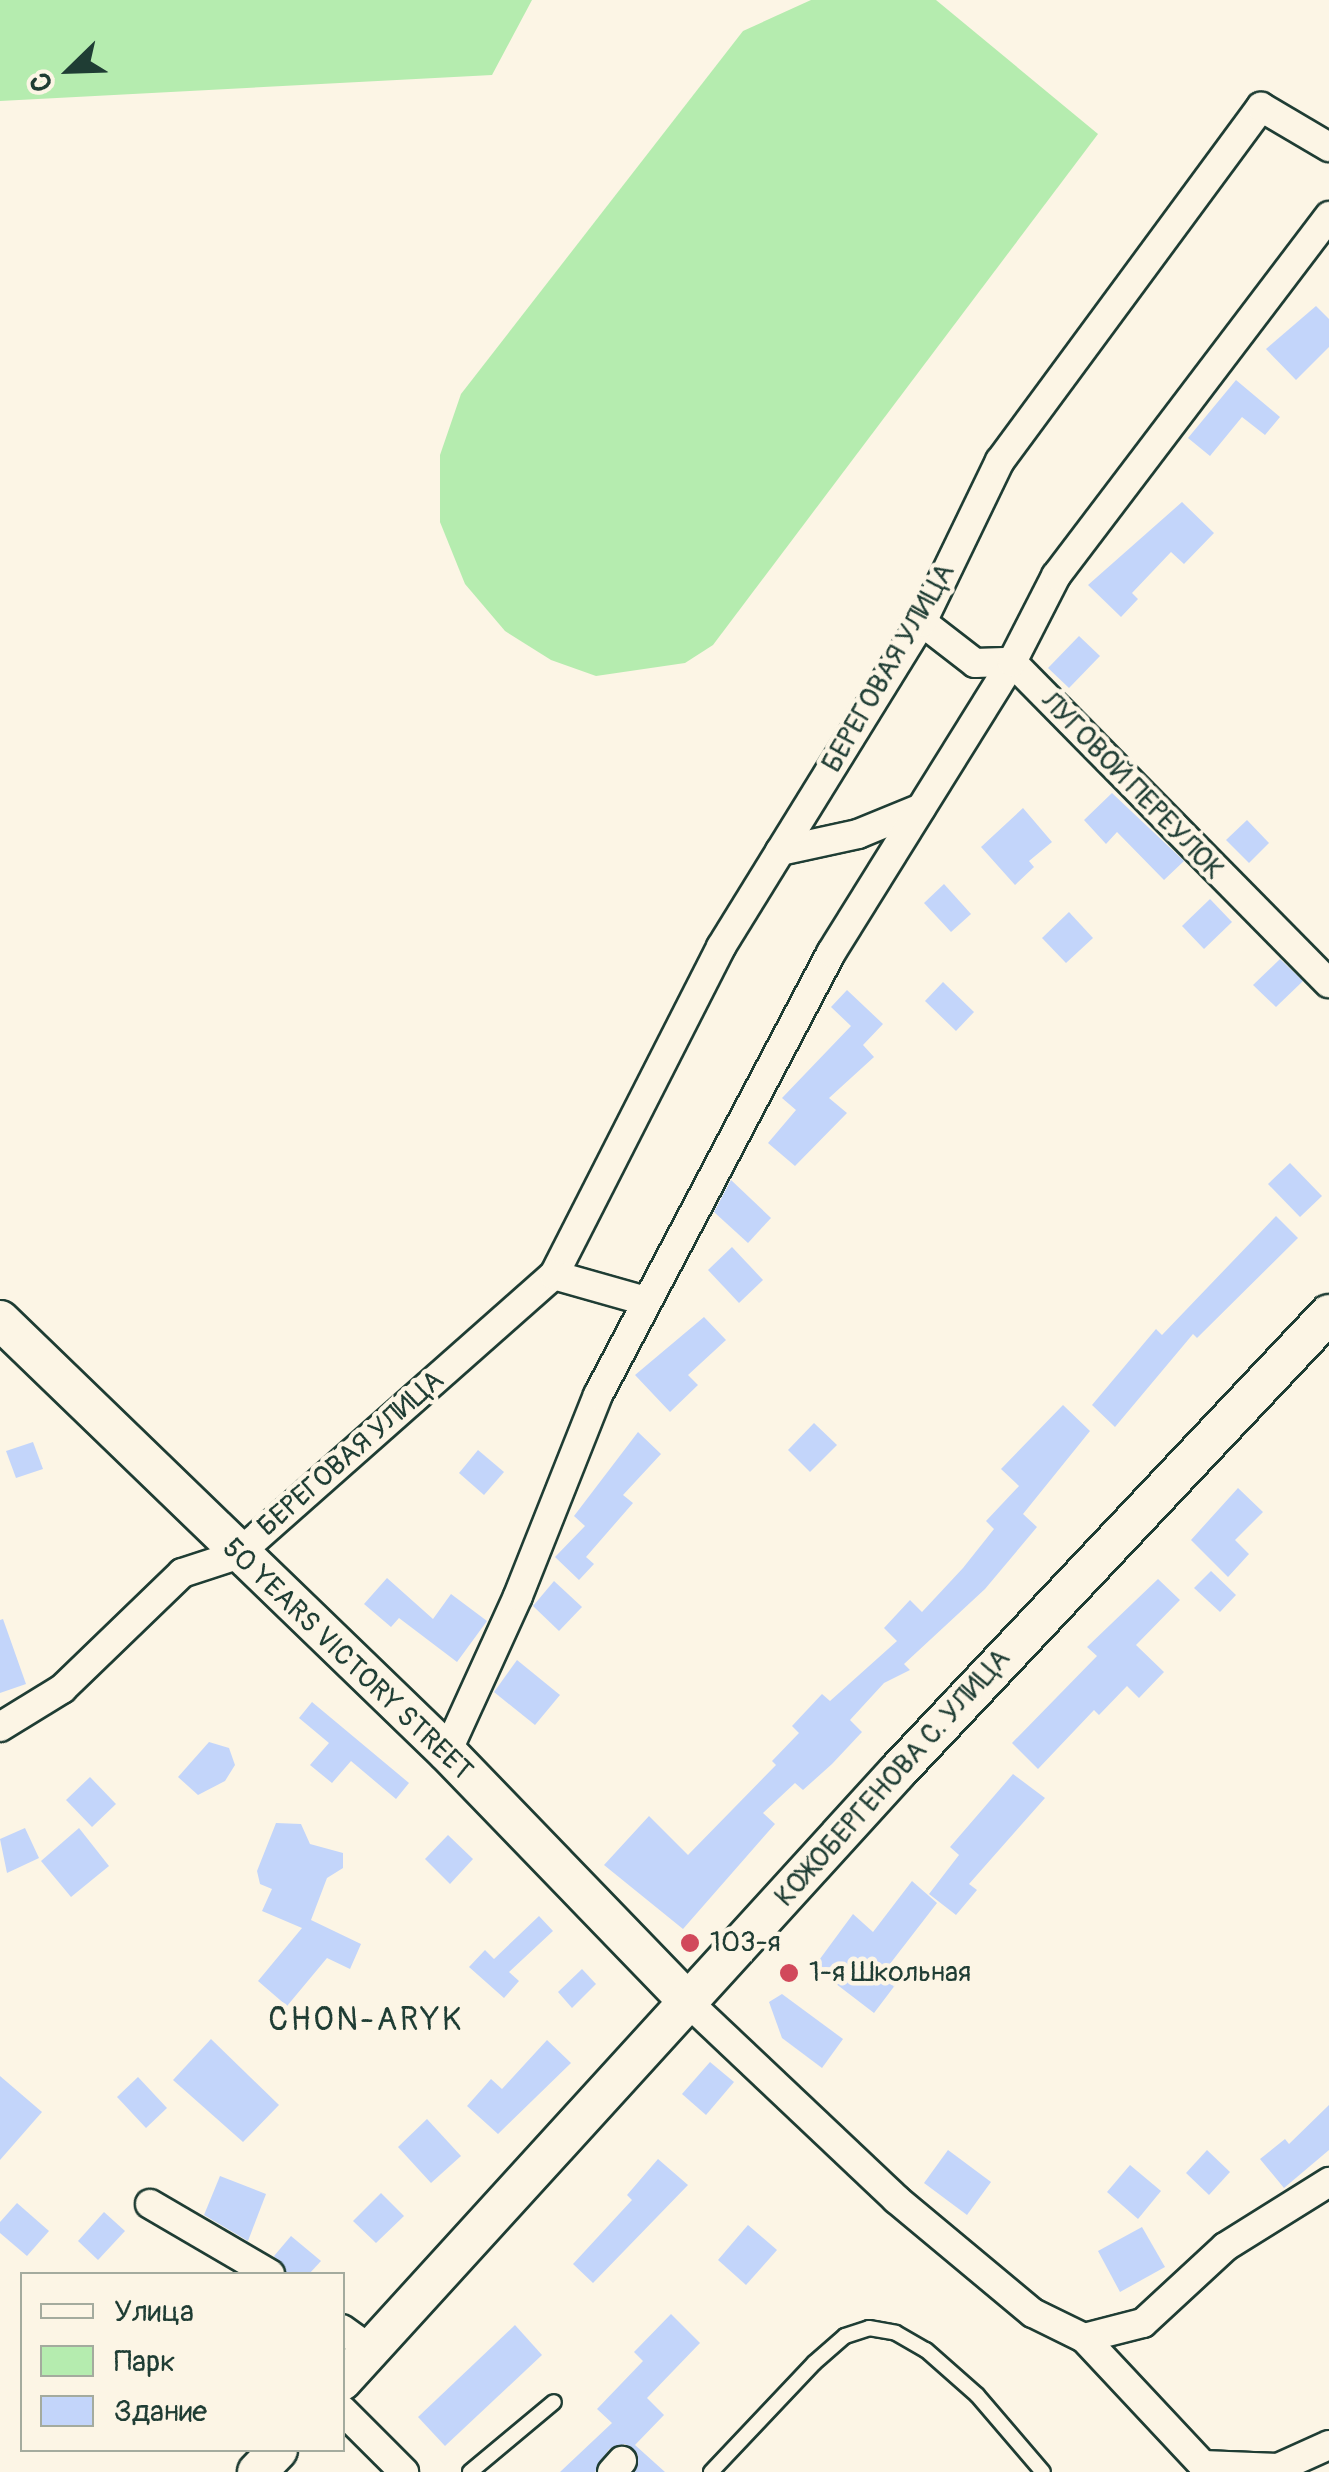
<!DOCTYPE html>
<meta charset="utf-8">
<style>
body{margin:0}
#map{position:relative;width:1329px;height:2472px;overflow:hidden;background:#fcf5e5;font-family:Pangolin,sans-serif}
div>[style]{position:absolute}
[style*='--x']{left:calc(var(--x)*1px);top:calc(var(--y)*1px);width:calc(var(--w)*1px);rotate:calc(var(--a)*1deg)}
.green>*{inset:0;background:#b5ecaf}
.building>*{inset:0;background:#c3d5fa}
.roads{filter:drop-shadow(2px 0 #1f3d34) drop-shadow(-2px 0 #1f3d34) drop-shadow(0 2px #1f3d34) drop-shadow(0 -2px #1f3d34)}
.service>*{height:14px;margin:-7px;padding:0 7px;transform-origin:7px;border-radius:7px;background:#fcf5e5}
.minor>*{height:28px;margin:-14px;padding:0 14px;transform-origin:14px;border-radius:14px;background:#fcf5e5}
.secondary>*{height:38px;margin:-19px;padding:0 19px;transform-origin:19px;border-radius:19px;background:#fcf5e5}
.dots>*{width:28px;height:28px;translate:-50% -50%;box-sizing:border-box;border:5px solid #fcf5e5;border-radius:50%}
span{translate:-50% -50%;white-space:nowrap;text-align:center;line-height:1.15;-webkit-text-stroke:9px #fcf5e5;paint-order:stroke}
.street-label{font-size:28px;color:#1f3d34}
.poi-label{font-size:28px;color:#1f3d34}
.left{translate:0 -50%;text-align:left}
.quarter-label{font-size:32px;color:#1f3d34;letter-spacing:2.5px}
.legend{position:absolute;left:20px;top:2272px;width:325px;height:180px;box-sizing:border-box;background:#fcf5e5;border:2px solid #a4ab9e;margin:0;padding:12px 18px;list-style:none;font-size:30px;color:#1f3d34}
.legend li{display:flex;align-items:center;gap:20px;height:50px}
.legend b{width:50px;border:2px solid #a4ab9e}
.north{position:absolute;left:20px;top:20px;width:100px;height:100px;-webkit-text-stroke:8px #fcf5e5;paint-order:stroke;rotate:247deg;font-size:28px;font-weight:700;line-height:40px;text-align:center;color:#1f3d34}
.north::after{content:'';display:block;margin:auto;width:35px;height:45px;background:#1f3d34;clip-path:polygon(50% 0,100% 100%,50% 72%,0 100%)}
</style>
<div id="map">
<div class="green">
<i style="clip-path:polygon(0 0,532px 0,492px 75px,0 101px)"></i>
<i style="clip-path:polygon(811px 0,936px 0,1098px 134px,713px 645px,685px 663px,596px 676px,551px 660px,505px 631px,465px 584px,440px 522px,440px 455px,461px 394px,743px 31px)"></i>
</div>
<div class="building">
<i style="clip-path:polygon(1316px 306px,1329px 319px,1329px 347px,1296px 380px,1266px 349px)"></i>
<i style="clip-path:polygon(1236px 380px,1280px 417px,1265px 435px,1242px 417px,1210px 456px,1188px 438px)"></i>
<i style="clip-path:polygon(1182px 502px,1214px 533px,1184px 564px,1171px 552px,1132px 593px,1138px 599px,1121px 617px,1088px 585px)"></i>
<i style="clip-path:polygon(1079px 636px,1100px 656px,1069px 688px,1048px 668px)"></i>
<i style="clip-path:polygon(1112px 793px,1184px 861px,1164px 880px,1117px 832px,1106px 844px,1084px 820px)"></i>
<i style="clip-path:polygon(1023px 808px,1052px 842px,1029px 861px,1034px 867px,1015px 885px,981px 847px)"></i>
<i style="clip-path:polygon(1247px 820px,1269px 843px,1249px 863px,1226px 840px)"></i>
<i style="clip-path:polygon(944px 884px,971px 914px,951px 932px,924px 903px)"></i>
<i style="clip-path:polygon(1210px 899px,1232px 922px,1204px 949px,1182px 926px)"></i>
<i style="clip-path:polygon(1069px 912px,1093px 938px,1066px 963px,1042px 938px)"></i>
<i style="clip-path:polygon(1280px 959px,1303px 981px,1276px 1007px,1253px 985px)"></i>
<i style="clip-path:polygon(943px 982px,974px 1012px,956px 1031px,925px 1001px)"></i>
<i style="clip-path:polygon(847px 990px,883px 1024px,863px 1045px,874px 1057px,829px 1098px,847px 1113px,795px 1166px,768px 1143px,796px 1110px,782px 1098px,851px 1026px,831px 1007px)"></i>
<i style="clip-path:polygon(1290px 1163px,1322px 1196px,1300px 1217px,1268px 1184px)"></i>
<i style="clip-path:polygon(731px 1180px,771px 1218px,748px 1243px,714px 1212px)"></i>
<i style="clip-path:polygon(1276px 1216px,1298px 1238px,1197px 1338px,1193px 1334px,1115px 1427px,1092px 1405px,1156px 1329px,1162px 1335px)"></i>
<i style="clip-path:polygon(732px 1247px,763px 1280px,739px 1303px,708px 1270px)"></i>
<i style="clip-path:polygon(704px 1317px,726px 1340px,688px 1375px,698px 1385px,670px 1412px,635px 1375px)"></i>
<i style="clip-path:polygon(1063px 1405px,1090px 1431px,1023px 1514px,1037px 1527px,985px 1589px,904px 1664px,910px 1670px,884px 1683px,850px 1720px,862px 1732px,832px 1764px,803px 1790px,795px 1783px,763px 1813px,775px 1824px,683px 1929px,604px 1865px,649px 1816px,688px 1855px,776px 1765px,772px 1761px,799px 1733px,792px 1726px,822px 1694px,830px 1701px,897px 1641px,884px 1628px,910px 1600px,922px 1612px,963px 1568px,994px 1529px,986px 1521px,1019px 1486px,1001px 1469px)"></i>
<i style="clip-path:polygon(814px 1423px,837px 1445px,810px 1472px,788px 1450px)"></i>
<i style="clip-path:polygon(638px 1432px,661px 1454px,623px 1495px,633px 1503px,586px 1557px,594px 1564px,579px 1580px,555px 1557px,585px 1526px,574px 1516px)"></i>
<i style="clip-path:polygon(33px 1442px,43px 1469px,16px 1478px,6px 1451px)"></i>
<i style="clip-path:polygon(478px 1450px,504px 1472px,484px 1495px,459px 1473px)"></i>
<i style="clip-path:polygon(1238px 1488px,1263px 1512px,1235px 1540px,1249px 1554px,1228px 1577px,1191px 1540px)"></i>
<i style="clip-path:polygon(1211px 1571px,1236px 1595px,1220px 1612px,1194px 1588px)"></i>
<i style="clip-path:polygon(387px 1578px,433px 1619px,451px 1594px,487px 1621px,457px 1662px,399px 1618px,391px 1627px,364px 1604px)"></i>
<i style="clip-path:polygon(1158px 1579px,1180px 1600px,1136px 1645px,1164px 1672px,1139px 1698px,1127px 1686px,1099px 1715px,1094px 1710px,1038px 1769px,1012px 1743px,1097px 1656px,1087px 1647px)"></i>
<i style="clip-path:polygon(554px 1581px,582px 1607px,559px 1631px,533px 1606px)"></i>
<i style="clip-path:polygon(3px 1619px,26px 1684px,0 1693px,0 1620px)"></i>
<i style="clip-path:polygon(517px 1660px,560px 1695px,535px 1725px,494px 1692px)"></i>
<i style="clip-path:polygon(312px 1702px,409px 1783px,396px 1799px,351px 1761px,332px 1783px,310px 1765px,329px 1743px,299px 1718px)"></i>
<i style="clip-path:polygon(209px 1742px,229px 1748px,235px 1765px,225px 1781px,198px 1795px,178px 1777px)"></i>
<i style="clip-path:polygon(1013px 1774px,1045px 1798px,969px 1884px,977px 1890px,956px 1915px,929px 1894px,959px 1855px,950px 1847px)"></i>
<i style="clip-path:polygon(90px 1777px,116px 1804px,92px 1827px,66px 1800px)"></i>
<i style="clip-path:polygon(276px 1823px,301px 1824px,310px 1844px,343px 1853px,343px 1868px,327px 1878px,311px 1920px,361px 1944px,350px 1969px,327px 1958px,287px 2006px,258px 1981px,302px 1928px,262px 1911px,272px 1889px,260px 1884px,257px 1871px)"></i>
<i style="clip-path:polygon(25px 1828px,39px 1858px,7px 1873px,0 1839px)"></i>
<i style="clip-path:polygon(79px 1828px,109px 1866px,71px 1897px,41px 1861px)"></i>
<i style="clip-path:polygon(448px 1835px,473px 1859px,450px 1884px,425px 1859px)"></i>
<i style="clip-path:polygon(912px 1881px,937px 1903px,886px 1969px,899px 1980px,874px 2013px,814px 1967px,853px 1914px,873px 1932px)"></i>
<i style="clip-path:polygon(539px 1916px,553px 1931px,509px 1972px,519px 1981px,504px 1998px,469px 1967px,485px 1950px,494px 1959px)"></i>
<i style="clip-path:polygon(582px 1969px,596px 1984px,572px 2008px,558px 1992px)"></i>
<i style="clip-path:polygon(782px 1994px,843px 2039px,822px 2068px,782px 2038px,769px 2002px)"></i>
<i style="clip-path:polygon(211px 2039px,279px 2105px,243px 2142px,173px 2080px)"></i>
<i style="clip-path:polygon(547px 2040px,571px 2063px,498px 2134px,467px 2106px,491px 2079px,502px 2089px)"></i>
<i style="clip-path:polygon(710px 2062px,734px 2082px,706px 2115px,682px 2094px)"></i>
<i style="clip-path:polygon(0 2076px,42px 2112px,0 2160px)"></i>
<i style="clip-path:polygon(138px 2077px,167px 2108px,146px 2128px,117px 2097px)"></i>
<i style="clip-path:polygon(1329px 2105px,1329px 2150px,1284px 2188px,1260px 2159px,1285px 2139px,1289px 2144px)"></i>
<i style="clip-path:polygon(427px 2119px,461px 2156px,431px 2183px,398px 2147px)"></i>
<i style="clip-path:polygon(948px 2150px,991px 2182px,967px 2215px,924px 2183px)"></i>
<i style="clip-path:polygon(1207px 2150px,1230px 2172px,1209px 2195px,1186px 2173px)"></i>
<i style="clip-path:polygon(658px 2159px,688px 2185px,593px 2283px,573px 2264px,632px 2200px,627px 2195px)"></i>
<i style="clip-path:polygon(1130px 2165px,1161px 2191px,1138px 2219px,1107px 2192px)"></i>
<i style="clip-path:polygon(220px 2176px,266px 2194px,248px 2241px,204px 2215px)"></i>
<i style="clip-path:polygon(381px 2193px,404px 2216px,376px 2243px,353px 2221px)"></i>
<i style="clip-path:polygon(17px 2203px,49px 2231px,27px 2256px,0 2233px,0 2222px)"></i>
<i style="clip-path:polygon(104px 2212px,125px 2231px,98px 2260px,78px 2241px)"></i>
<i style="clip-path:polygon(748px 2225px,777px 2250px,746px 2285px,718px 2260px)"></i>
<i style="clip-path:polygon(1142px 2227px,1165px 2267px,1120px 2292px,1098px 2251px)"></i>
<i style="clip-path:polygon(291px 2236px,321px 2261px,309px 2274px,287px 2274px,274px 2256px)"></i>
<i style="clip-path:polygon(671px 2314px,700px 2343px,647px 2398px,664px 2415px,635px 2445px,665px 2472px,635px 2472px,638px 2455px,625px 2444px,609px 2449px,595px 2472px,560px 2472px,612px 2423px,597px 2409px,643px 2361px,634px 2352px)"></i>
<i style="clip-path:polygon(515px 2325px,542px 2355px,445px 2446px,418px 2417px)"></i>
</div>
<div class="roads">
<div class="service">
<i style="--x:470;--y:2472;--w:109;--a:-39.8"></i>
<i style="--x:711;--y:2472;--w:150;--a:-46.6"></i>
<i style="--x:814;--y:2363;--w:41;--a:-41.1"></i>
<i style="--x:845;--y:2336;--w:25;--a:-18"></i>
<i style="--x:869;--y:2328;--w:27;--a:10"></i>
<i style="--x:896;--y:2333;--w:34;--a:30"></i>
<i style="--x:926;--y:2350;--w:68;--a:41.4"></i>
<i style="--x:977;--y:2395;--w:101;--a:49.4"></i>
</div>
<div class="minor">
<i style="--x:922;--y:622;--w:67;--a:37.7"></i>
<i style="--x:975;--y:663;--w:37;--a:-2"></i>
<i style="--x:1012;--y:662;--w:451;--a:45.4"></i>
<i style="--x:780;--y:851;--w:80;--a:-12.3"></i>
<i style="--x:858;--y:834;--w:68;--a:-22.4"></i>
<i style="--x:554;--y:1275;--w:368;--a:-63"></i>
<i style="--x:721;--y:947;--w:382;--a:-58.3"></i>
<i style="--x:922;--y:622;--w:179;--a:-64.2"></i>
<i style="--x:1000;--y:461;--w:440;--a:-53.6"></i>
<i style="--x:1261;--y:107;--w:79;--a:30.5"></i>
<i style="--x:0;--y:1727;--w:73;--a:-31.5"></i>
<i style="--x:62;--y:1689;--w:167;--a:-44"></i>
<i style="--x:182;--y:1573;--w:58;--a:-18.1"></i>
<i style="--x:237;--y:1555;--w:423;--a:-41.5"></i>
<i style="--x:554;--y:1275;--w:96;--a:15.8"></i>
<i style="--x:447;--y:1752;--w:171;--a:-65.5"></i>
<i style="--x:518;--y:1596;--w:216;--a:-68.3"></i>
<i style="--x:598;--y:1395;--w:500;--a:-62.2"></i>
<i style="--x:831;--y:953;--w:343;--a:-58.1"></i>
<i style="--x:1012;--y:662;--w:97;--a:-62.9"></i>
<i style="--x:1056;--y:576;--w:452;--a:-52.8"></i>
<i style="--x:690;--y:2004;--w:284;--a:43.4"></i>
<i style="--x:896;--y:2199;--w:178;--a:39.8"></i>
<i style="--x:1033;--y:2313;--w:57;--a:26.1"></i>
<i style="--x:1084;--y:2338;--w:174;--a:46.9"></i>
<i style="--x:1203;--y:2465;--w:75;--a:2.3"></i>
<i style="--x:1278;--y:2468;--w:56;--a:-24.3"></i>
<i style="--x:150;--y:2204;--w:139;--a:30.3"></i>
<i style="--x:342;--y:2329;--w:36;--a:36"></i>
<i style="--x:1084;--y:2338;--w:61;--a:-14.3"></i>
<i style="--x:1143;--y:2323;--w:112;--a:-42.8"></i>
<i style="--x:1225;--y:2247;--w:123;--a:-32"></i>
<i style="--x:342;--y:2410;--w:88;--a:45"></i>
<i style="--x:612;--y:2472;--w:15;--a:-48"></i>
</div>
<div class="secondary">
<i style="--x:0;--y:1320;--w:622;--a:44.02"></i>
<i style="--x:447;--y:1752;--w:350;--a:46"></i>
<i style="--x:342;--y:2381;--w:825;--a:-47.65"></i>
<i style="--x:898;--y:1771;--w:628;--a:-46.68"></i>
<i style="--x:257;--y:2472;--w:30;--a:-46"></i>
</div>
</div>
<div class="dots">
<i style="left:690px;top:1943px;background:#d1495b"></i>
<i style="left:789px;top:1973px;background:#d1495b"></i>
</div>
<div class="street-label">
<span style="left:889px;top:668px;rotate:-60deg">БЕРЕГОВАЯ УЛИЦА</span>
<span style="left:1132px;top:786px;rotate:46deg">ЛУГОВОЙ ПЕРЕУЛОК</span>
<span style="left:351px;top:1454px;rotate:-41deg">БЕРЕГОВАЯ УЛИЦА</span>
<span style="left:347px;top:1660px;rotate:44deg">50 YEARS VICTORY STREET</span>
<span style="left:893px;top:1778px;rotate:-48deg">КОЖОБЕРГЕНОВА С. УЛИЦА</span>
</div>
<div class="poi-label">
<span class="left" style="left:710px;top:1943px">103-я</span>
<span class="left" style="left:809px;top:1973px">1-я Школьная</span>
</div>
<div class="quarter-label">
<span style="left:366px;top:2020px">CHON-ARYK</span>
</div>
<ul class="legend">
<li><b style="height:12px;background:#fcf5e5"></b>Улица</li>
<li><b style="height:28px;background:#b5ecaf"></b>Парк</li>
<li><b style="height:28px;background:#c3d5fa"></b>Здание</li>
</ul>
<div class="north">С</div>
</div>
